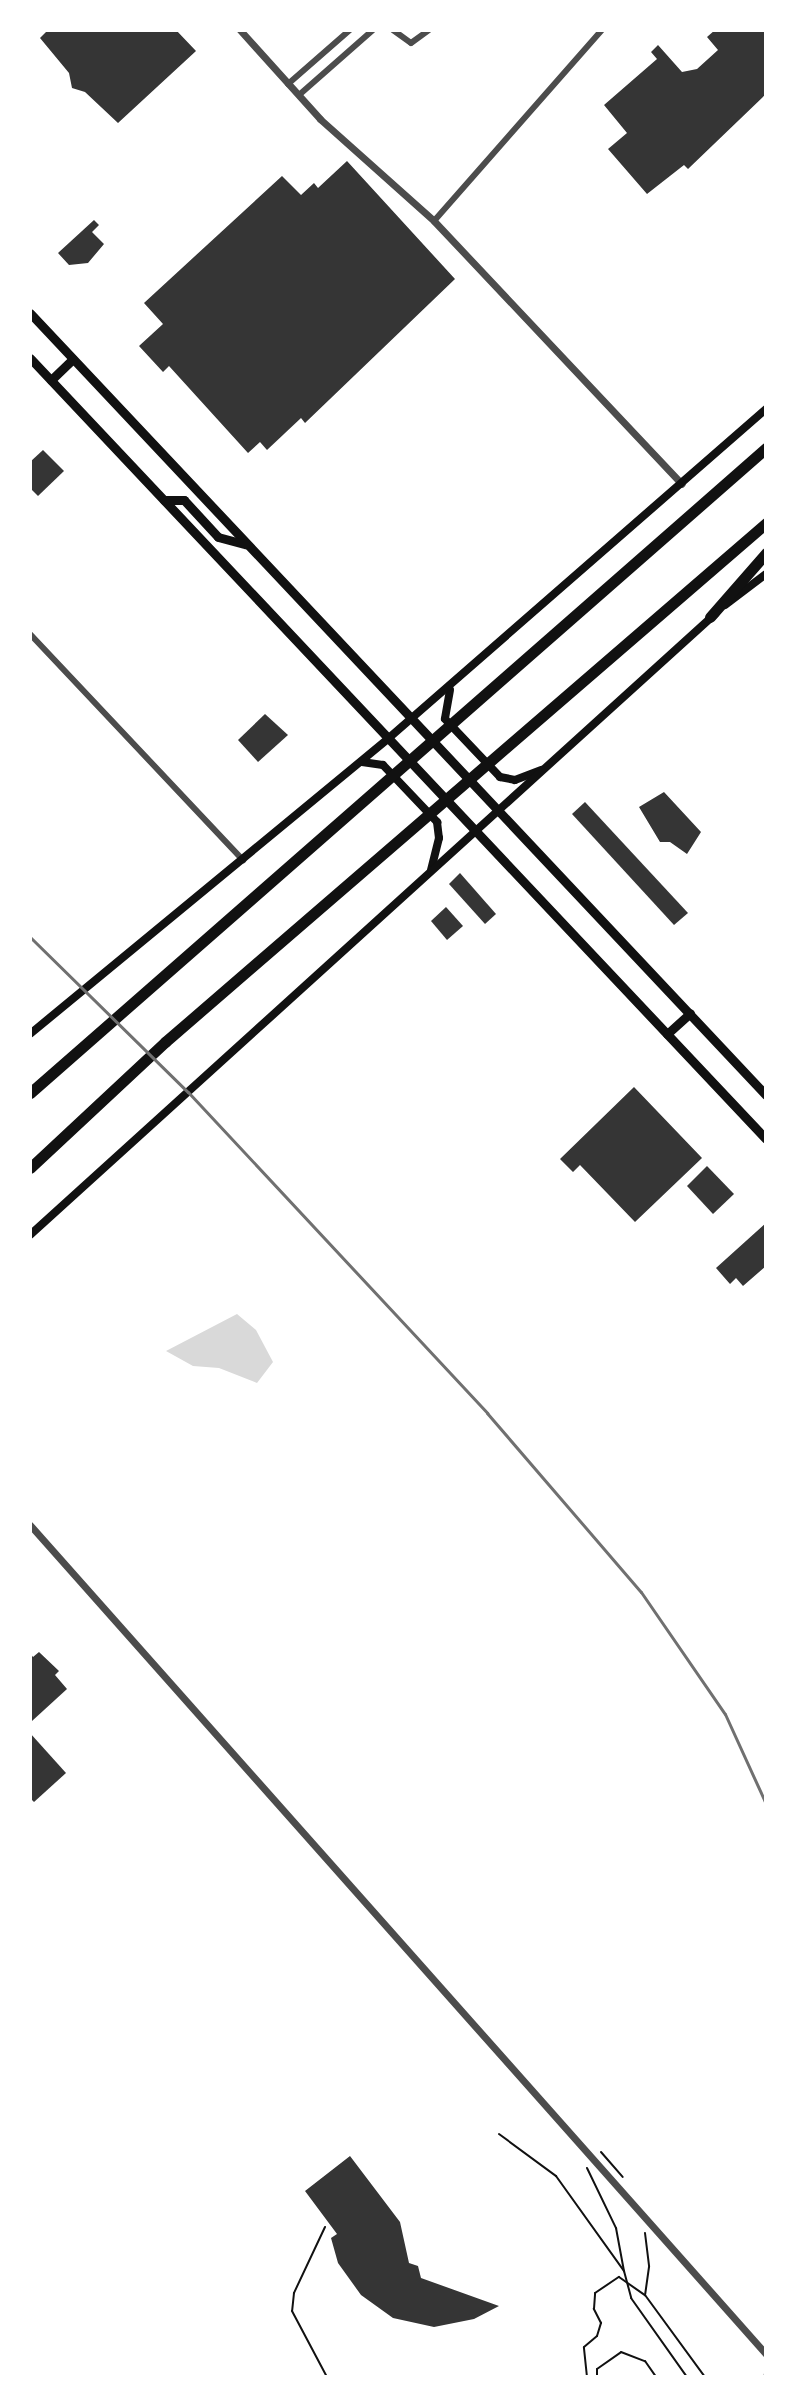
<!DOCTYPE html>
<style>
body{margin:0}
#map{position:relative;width:796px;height:2407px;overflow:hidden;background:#fff;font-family:Manrope,sans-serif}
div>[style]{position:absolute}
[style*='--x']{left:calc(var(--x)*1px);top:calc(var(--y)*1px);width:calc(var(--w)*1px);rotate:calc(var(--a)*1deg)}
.water>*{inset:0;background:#d9d9d9}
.building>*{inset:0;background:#353535}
.path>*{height:2px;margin:-1px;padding:0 1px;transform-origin:1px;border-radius:1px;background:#111}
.minor>*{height:6px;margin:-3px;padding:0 3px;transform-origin:3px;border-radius:3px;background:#4c4c4c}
.tertiary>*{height:7px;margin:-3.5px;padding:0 3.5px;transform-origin:3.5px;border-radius:3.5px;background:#4c4c4c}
.secondary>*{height:8px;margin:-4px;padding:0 4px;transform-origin:4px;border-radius:4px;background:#111}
.primary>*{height:9px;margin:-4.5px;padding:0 4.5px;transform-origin:4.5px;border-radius:4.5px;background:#111}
.motorway>*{height:11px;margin:-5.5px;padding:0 5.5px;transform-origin:5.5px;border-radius:5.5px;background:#111}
.rail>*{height:3px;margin:-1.5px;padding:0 1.5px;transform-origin:1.5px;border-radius:1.5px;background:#707070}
span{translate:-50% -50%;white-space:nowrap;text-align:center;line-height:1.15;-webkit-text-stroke:6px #fff;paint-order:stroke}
.frame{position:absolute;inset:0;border:32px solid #fff;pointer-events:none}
</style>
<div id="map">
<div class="water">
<i style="clip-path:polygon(237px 1314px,256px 1330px,273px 1362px,257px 1383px,219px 1368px,193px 1366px,166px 1351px)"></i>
</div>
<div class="building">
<i style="clip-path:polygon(48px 30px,176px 30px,196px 51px,118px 123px,85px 92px,72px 88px,69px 73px,40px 38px)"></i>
<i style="clip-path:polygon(715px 30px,766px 30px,766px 94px,688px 169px,684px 165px,647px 194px,608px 149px,627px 133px,604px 105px,657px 59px,651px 52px,658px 45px,682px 72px,697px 69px,718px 50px,707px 37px)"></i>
<i style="clip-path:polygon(347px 161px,455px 279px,305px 423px,301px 418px,267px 450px,260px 442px,248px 453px,169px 366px,163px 372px,139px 346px,163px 324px,144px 303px,282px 176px,301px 195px,314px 183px,318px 188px)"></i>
<i style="clip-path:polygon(94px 220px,99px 225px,92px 232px,104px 244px,88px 263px,69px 265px,58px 253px)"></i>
<i style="clip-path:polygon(43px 450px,64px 471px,38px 496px,30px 488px,30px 462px)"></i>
<i style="clip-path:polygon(265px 714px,288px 735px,258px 762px,238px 740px)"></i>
<i style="clip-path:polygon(664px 792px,701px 832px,687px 854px,670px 842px,660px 842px,639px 807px)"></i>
<i style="clip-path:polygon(585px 802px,688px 913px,674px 925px,572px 814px)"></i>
<i style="clip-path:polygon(460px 873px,496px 914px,485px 924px,449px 884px)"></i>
<i style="clip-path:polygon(446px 907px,463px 926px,447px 940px,431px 921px)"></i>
<i style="clip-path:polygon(634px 1087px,702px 1158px,635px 1222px,580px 1165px,573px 1172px,560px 1159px)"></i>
<i style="clip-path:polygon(707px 1166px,734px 1194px,713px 1214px,687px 1186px)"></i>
<i style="clip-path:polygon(766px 1223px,766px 1266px,743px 1286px,736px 1278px,730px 1284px,716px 1268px)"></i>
<i style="clip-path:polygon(39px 1652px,59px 1671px,55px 1675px,67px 1689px,32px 1721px,30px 1653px,33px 1657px)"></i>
<i style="clip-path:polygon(30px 1733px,66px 1773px,34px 1802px,30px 1798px)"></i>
<i style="clip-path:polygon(350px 2156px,400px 2222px,409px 2263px,418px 2266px,421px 2278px,499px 2306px,474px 2319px,434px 2327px,393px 2318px,361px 2295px,338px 2263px,331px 2238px,337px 2234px,305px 2191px)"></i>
</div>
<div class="path">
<i style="--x:499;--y:2134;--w:71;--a:36.4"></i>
<i style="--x:556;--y:2176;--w:117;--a:54.4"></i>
<i style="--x:624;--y:2271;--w:28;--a:75"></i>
<i style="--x:631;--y:2298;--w:97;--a:54.7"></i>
<i style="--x:601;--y:2152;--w:33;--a:49"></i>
<i style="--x:587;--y:2168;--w:67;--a:64.2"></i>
<i style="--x:616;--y:2228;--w:44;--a:79.5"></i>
<i style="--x:325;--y:2227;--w:73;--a:115.2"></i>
<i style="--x:294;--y:2293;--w:18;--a:96"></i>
<i style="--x:292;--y:2311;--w:75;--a:62.1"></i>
<i style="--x:645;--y:2233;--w:34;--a:83"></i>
<i style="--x:649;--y:2267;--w:27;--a:98"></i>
<i style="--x:587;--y:2377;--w:30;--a:-96"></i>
<i style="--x:584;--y:2347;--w:17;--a:-40"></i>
<i style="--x:597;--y:2336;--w:14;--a:-73"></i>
<i style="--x:601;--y:2323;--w:16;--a:-117"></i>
<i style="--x:594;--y:2309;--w:16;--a:-86"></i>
<i style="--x:595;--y:2293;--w:29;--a:-34"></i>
<i style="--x:619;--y:2277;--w:32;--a:35"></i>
<i style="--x:645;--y:2295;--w:102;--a:53.8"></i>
<i style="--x:597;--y:2377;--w:8;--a:-90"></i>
<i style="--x:597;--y:2369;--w:29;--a:-35"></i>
<i style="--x:621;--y:2352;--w:26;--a:21"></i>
<i style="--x:645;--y:2361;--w:19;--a:55"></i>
</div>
<div class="minor">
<i style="--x:393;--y:30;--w:22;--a:36"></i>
<i style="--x:411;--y:43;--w:22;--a:-36"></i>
<i style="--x:288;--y:84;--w:82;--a:-41.1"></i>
<i style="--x:299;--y:95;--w:98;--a:-41.3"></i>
<i style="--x:434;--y:221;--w:254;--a:-48.7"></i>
<i style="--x:30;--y:634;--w:311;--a:46.7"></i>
</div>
<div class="tertiary">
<i style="--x:240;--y:30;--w:120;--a:48"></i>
<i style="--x:320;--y:119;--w:153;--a:41.8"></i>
<i style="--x:434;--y:221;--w:361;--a:46.7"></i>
<i style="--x:30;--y:1525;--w:1109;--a:48.4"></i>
</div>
<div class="secondary">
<i style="--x:725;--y:605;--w:51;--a:-37.1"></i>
<i style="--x:450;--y:690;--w:29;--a:100"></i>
<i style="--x:445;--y:719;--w:80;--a:46.5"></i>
<i style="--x:500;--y:777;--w:15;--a:11"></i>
<i style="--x:515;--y:780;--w:28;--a:-21"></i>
<i style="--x:362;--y:762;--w:21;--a:8"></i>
<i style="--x:383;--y:765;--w:79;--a:46.5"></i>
<i style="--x:437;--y:822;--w:16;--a:83"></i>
<i style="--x:439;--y:838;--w:33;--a:104"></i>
<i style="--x:30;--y:1034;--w:467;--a:-39.5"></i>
<i style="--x:390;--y:737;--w:499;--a:-41.1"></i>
<i style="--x:30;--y:1235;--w:925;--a:-42.19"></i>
</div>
<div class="primary">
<i style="--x:30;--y:313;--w:1074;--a:46.74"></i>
<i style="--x:30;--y:358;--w:1073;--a:46.7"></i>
<i style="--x:51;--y:380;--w:30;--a:-44"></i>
<i style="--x:164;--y:500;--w:20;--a:0"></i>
<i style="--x:184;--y:500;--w:50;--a:47.4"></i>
<i style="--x:218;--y:537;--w:28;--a:15"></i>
<i style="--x:667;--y:1034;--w:31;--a:-42"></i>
</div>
<div class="motorway">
<i style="--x:710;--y:617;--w:85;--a:-48.8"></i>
<i style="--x:30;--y:1093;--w:979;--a:-41.23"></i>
<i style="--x:30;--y:1168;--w:185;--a:-43"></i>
<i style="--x:165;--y:1042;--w:794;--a:-40.81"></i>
</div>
<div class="rail">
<i style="--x:30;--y:937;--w:221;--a:44.5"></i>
<i style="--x:188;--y:1092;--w:439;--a:47"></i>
<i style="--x:487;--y:1413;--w:236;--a:49.3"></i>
<i style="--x:641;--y:1592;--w:148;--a:55.5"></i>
<i style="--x:725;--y:1714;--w:99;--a:65.5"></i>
<i style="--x:764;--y:2377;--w:9;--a:-77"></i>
</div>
<div class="frame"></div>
</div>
